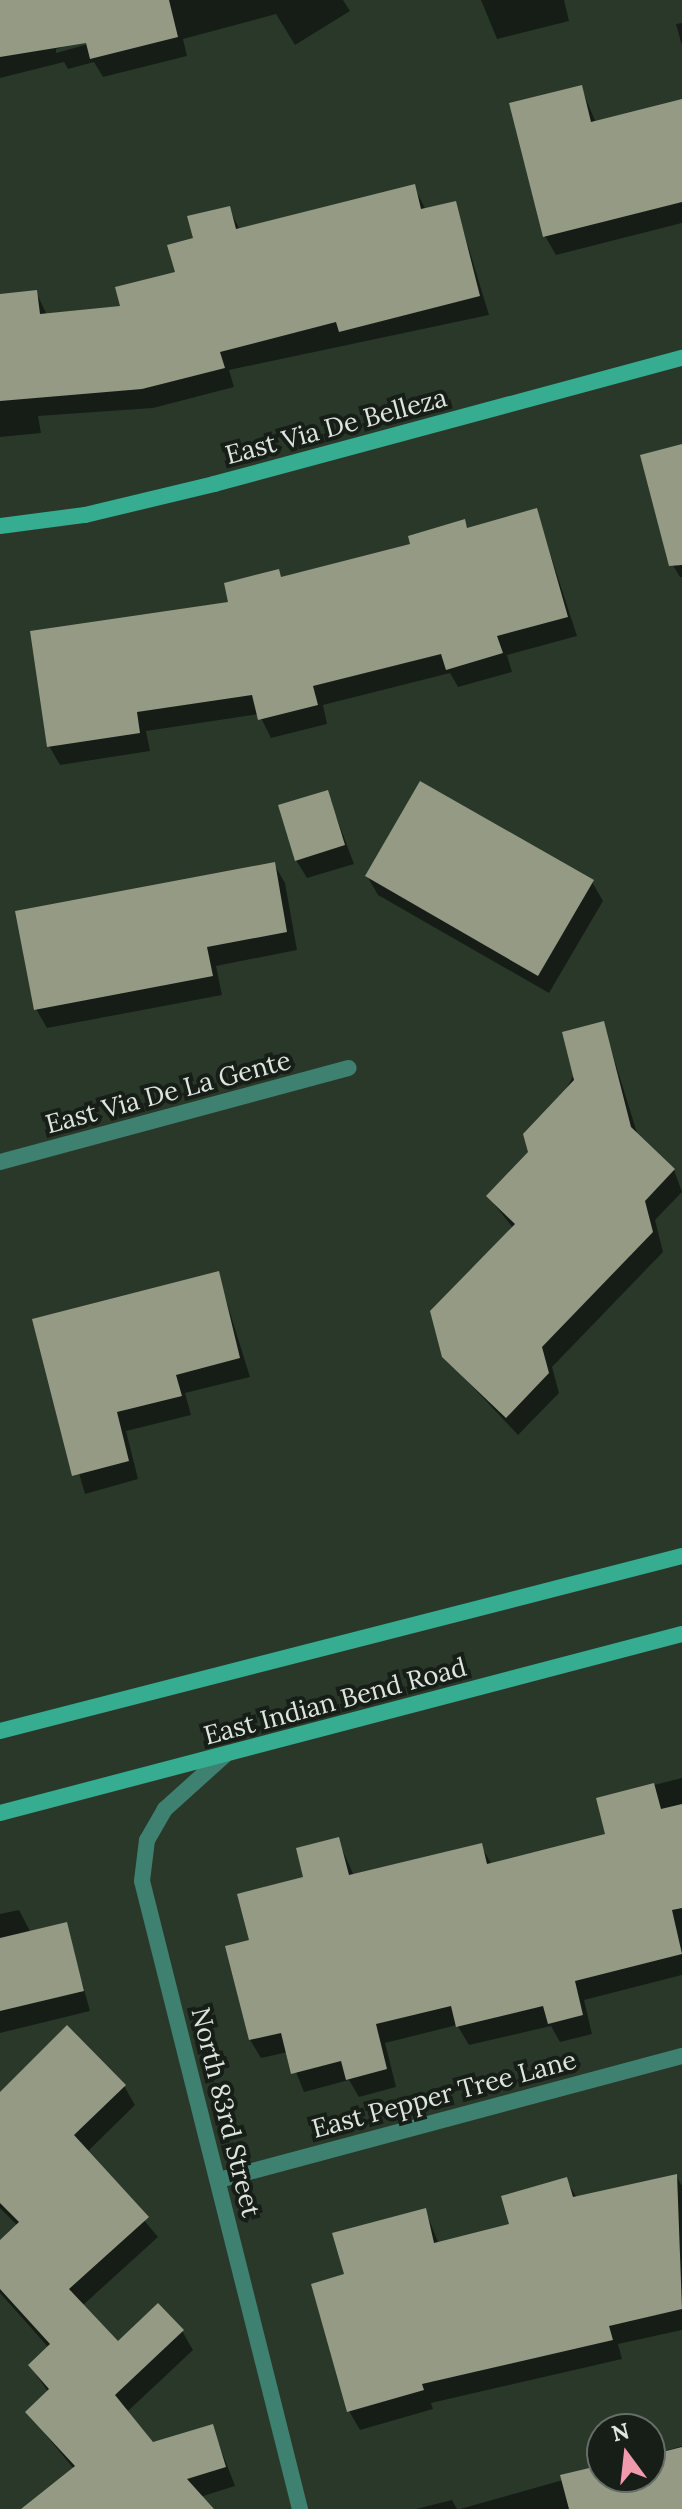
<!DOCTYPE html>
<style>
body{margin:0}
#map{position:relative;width:682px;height:2509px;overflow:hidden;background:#2a382a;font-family:Lora,serif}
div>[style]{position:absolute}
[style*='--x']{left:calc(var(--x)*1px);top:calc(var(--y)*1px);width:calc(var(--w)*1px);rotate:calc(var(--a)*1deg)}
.shadow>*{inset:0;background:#0007}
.building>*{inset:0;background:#959a85}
.street>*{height:16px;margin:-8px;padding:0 8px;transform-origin:8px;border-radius:8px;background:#3f8170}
.secondary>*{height:16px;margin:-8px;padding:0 8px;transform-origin:8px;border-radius:8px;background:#36ac91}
span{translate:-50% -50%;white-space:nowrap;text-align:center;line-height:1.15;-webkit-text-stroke:8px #171d17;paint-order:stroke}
.street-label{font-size:26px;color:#dde6dd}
.north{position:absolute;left:586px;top:2413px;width:80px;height:80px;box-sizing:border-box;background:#171d17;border:2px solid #666d66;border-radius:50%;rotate:345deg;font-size:22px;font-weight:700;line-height:32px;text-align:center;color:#dde6dd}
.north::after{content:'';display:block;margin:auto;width:28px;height:36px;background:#f29aad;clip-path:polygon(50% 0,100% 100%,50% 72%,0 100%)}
</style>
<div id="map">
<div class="shadow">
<i style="clip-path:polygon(evenodd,0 0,343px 0,350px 11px,295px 45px,276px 14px,183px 39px,187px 56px,103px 77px,94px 62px,68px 69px,64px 62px,0 78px,0 0,95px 38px,96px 42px,56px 53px,56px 49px,95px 38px)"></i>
<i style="clip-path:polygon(481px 0,564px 0,569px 21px,497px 39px)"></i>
<i style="clip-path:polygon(682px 23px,682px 46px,676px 24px)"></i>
<i style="clip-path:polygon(581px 87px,596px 123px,682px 101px,682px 223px,556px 255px,545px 236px)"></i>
<i style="clip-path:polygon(414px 187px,426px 210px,455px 203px,489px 315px,229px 370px,234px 387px,153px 408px,38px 416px,41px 433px,0 437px,0 296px,36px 292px,47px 315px,123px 308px,177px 273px,196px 239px,229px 208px,240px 230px)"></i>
<i style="clip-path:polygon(682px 446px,682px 577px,680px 577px,669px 559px)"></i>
<i style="clip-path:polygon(536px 510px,577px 636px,507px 655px,512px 672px,458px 687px,450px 673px,323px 705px,327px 724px,271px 738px,259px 714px,146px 731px,150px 751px,60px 765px,49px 746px,231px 603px,282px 579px,412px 545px,464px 522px,468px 529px)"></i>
<i style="clip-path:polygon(327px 792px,354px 864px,307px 878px,296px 860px)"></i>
<i style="clip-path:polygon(274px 864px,285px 883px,297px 950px,216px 966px,222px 995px,47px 1028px,36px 1009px)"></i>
<i style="clip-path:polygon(367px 876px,592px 882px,603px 901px,549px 993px,378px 895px)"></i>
<i style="clip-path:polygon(603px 1023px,638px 1136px,674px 1170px,682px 1192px,655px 1220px,663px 1252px,552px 1367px,559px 1393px,518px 1435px,444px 1356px,513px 1228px,488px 1196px,530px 1153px)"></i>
<i style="clip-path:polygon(218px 1274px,250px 1377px,185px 1393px,191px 1415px,126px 1431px,138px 1479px,85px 1494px,35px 1320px)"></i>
<i style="clip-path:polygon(682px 1778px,682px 1975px,584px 2000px,592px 2034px,560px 2042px,551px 2026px,469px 2045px,457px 2025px,385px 2043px,396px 2087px,359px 2097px,349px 2080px,304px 2092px,288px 2052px,261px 2058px,250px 2040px,251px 1941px,338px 1840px,354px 1876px,481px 1846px,492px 1865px,607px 1836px,598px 1799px)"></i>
<i style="clip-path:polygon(19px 1910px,31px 1933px,66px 1924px,90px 2011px,0 2033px,0 1914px)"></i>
<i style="clip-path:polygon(124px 2086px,135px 2105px,87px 2152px,158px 2237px,82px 2306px,118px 2344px,182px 2331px,193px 2350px,127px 2412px,153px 2444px,212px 2426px,235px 2486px,200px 2497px,211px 2509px,39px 2509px,74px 2469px,27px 2412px,49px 2393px,30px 2366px,49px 2348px,0 2293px,0 2242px,18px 2226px,0 2208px,0 2095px)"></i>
<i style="clip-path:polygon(676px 2176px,682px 2186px,682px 2330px,618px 2344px,622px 2359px,431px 2403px,433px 2409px,360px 2430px,349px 2411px,346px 2276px,425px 2210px,439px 2244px,512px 2226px,566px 2180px,577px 2198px)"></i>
<i style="clip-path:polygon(682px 2446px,682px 2509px,460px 2509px,602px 2469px,602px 2477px,650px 2477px,650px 2455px)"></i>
<i style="clip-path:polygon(452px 2500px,457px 2509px,416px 2509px)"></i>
</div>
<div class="building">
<i style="clip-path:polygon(0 0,169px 0,178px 37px,90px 59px,86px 43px,0 57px)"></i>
<i style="clip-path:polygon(582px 85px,591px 122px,682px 99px,682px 202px,543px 237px,509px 103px)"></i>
<i style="clip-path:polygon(415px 184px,421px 209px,456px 201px,480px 296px,339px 332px,336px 322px,220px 352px,225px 368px,142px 389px,0 401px,0 294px,37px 290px,40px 314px,120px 306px,115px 287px,175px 272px,167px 245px,193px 238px,187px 216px,230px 206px,236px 229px)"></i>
<i style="clip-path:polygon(682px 444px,682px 565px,669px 566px,640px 455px)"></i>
<i style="clip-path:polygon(537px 508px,568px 617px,497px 636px,503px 653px,446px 670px,441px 654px,313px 686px,318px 705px,258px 720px,252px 695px,137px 712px,140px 733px,47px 747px,30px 631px,228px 602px,224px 583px,279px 569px,281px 577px,410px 544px,408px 536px,465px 519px,467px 528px)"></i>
<i style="clip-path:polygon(420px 781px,594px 880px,538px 976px,365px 876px)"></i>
<i style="clip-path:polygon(328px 790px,345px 845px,295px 861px,278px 805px)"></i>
<i style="clip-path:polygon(275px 862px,287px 932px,207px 947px,213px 976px,34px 1010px,15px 911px)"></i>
<i style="clip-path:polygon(604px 1021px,631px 1127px,675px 1169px,645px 1201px,653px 1232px,542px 1347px,549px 1373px,506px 1418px,442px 1357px,430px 1311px,515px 1224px,486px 1196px,528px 1152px,523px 1134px,574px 1080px,562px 1032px)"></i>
<i style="clip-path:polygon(219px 1271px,240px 1358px,176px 1375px,182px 1396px,117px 1412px,129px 1461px,72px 1476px,32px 1319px)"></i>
<i style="clip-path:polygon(654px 1783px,661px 1809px,682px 1804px,682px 1908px,672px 1910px,682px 1954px,575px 1981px,583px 2015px,548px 2024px,543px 2006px,456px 2027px,451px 2006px,376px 2024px,387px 2069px,346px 2080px,341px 2061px,291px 2074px,281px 2033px,249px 2040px,225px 1946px,249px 1940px,237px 1894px,303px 1877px,296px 1848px,339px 1837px,349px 1875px,482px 1843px,487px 1864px,605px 1834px,596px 1798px)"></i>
<i style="clip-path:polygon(67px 1922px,84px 1991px,0 2011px,0 1938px)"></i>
<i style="clip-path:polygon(67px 2025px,126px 2085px,74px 2135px,149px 2217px,69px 2289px,118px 2341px,158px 2303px,184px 2330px,115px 2395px,153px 2442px,213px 2424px,226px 2467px,187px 2479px,214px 2509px,21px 2509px,75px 2466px,25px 2412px,49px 2389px,28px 2365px,50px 2344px,0 2289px,0 2240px,19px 2222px,0 2203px,0 2092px)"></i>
<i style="clip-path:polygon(677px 2174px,682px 2309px,609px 2326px,613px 2340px,422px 2384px,424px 2390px,347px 2412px,311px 2284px,344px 2274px,332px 2233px,426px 2208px,434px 2243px,509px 2224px,501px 2196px,567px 2177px,573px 2197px)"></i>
<i style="clip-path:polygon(682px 2447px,682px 2509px,569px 2509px,560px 2475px,602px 2465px,602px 2477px,650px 2477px,650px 2455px)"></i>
</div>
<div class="street">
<i style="--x:0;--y:1162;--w:361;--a:-15.1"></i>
<i style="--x:225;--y:1755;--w:81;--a:138"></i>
<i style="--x:165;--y:1809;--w:36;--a:120"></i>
<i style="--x:147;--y:1840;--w:41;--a:97"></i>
<i style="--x:142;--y:1881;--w:648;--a:75.88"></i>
<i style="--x:219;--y:2180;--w:479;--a:-15"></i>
</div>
<div class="secondary">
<i style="--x:0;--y:526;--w:86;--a:-7.4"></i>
<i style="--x:85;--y:515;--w:133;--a:-13.5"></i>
<i style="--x:214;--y:484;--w:485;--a:-15.1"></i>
<i style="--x:0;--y:1731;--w:704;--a:-14.39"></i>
<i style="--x:0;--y:1813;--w:705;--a:-14.71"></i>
</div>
<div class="street-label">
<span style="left:336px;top:426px;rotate:-15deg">East Via De Belleza</span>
<span style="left:168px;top:1092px;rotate:-15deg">East Via De La Gente</span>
<span style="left:335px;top:1701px;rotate:-15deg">East Indian Bend Road</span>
<span style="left:444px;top:2094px;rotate:-15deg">East Pepper Tree Lane</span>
<span style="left:226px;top:2112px;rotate:76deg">North 83rd Street</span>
</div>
<div class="north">N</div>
</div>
